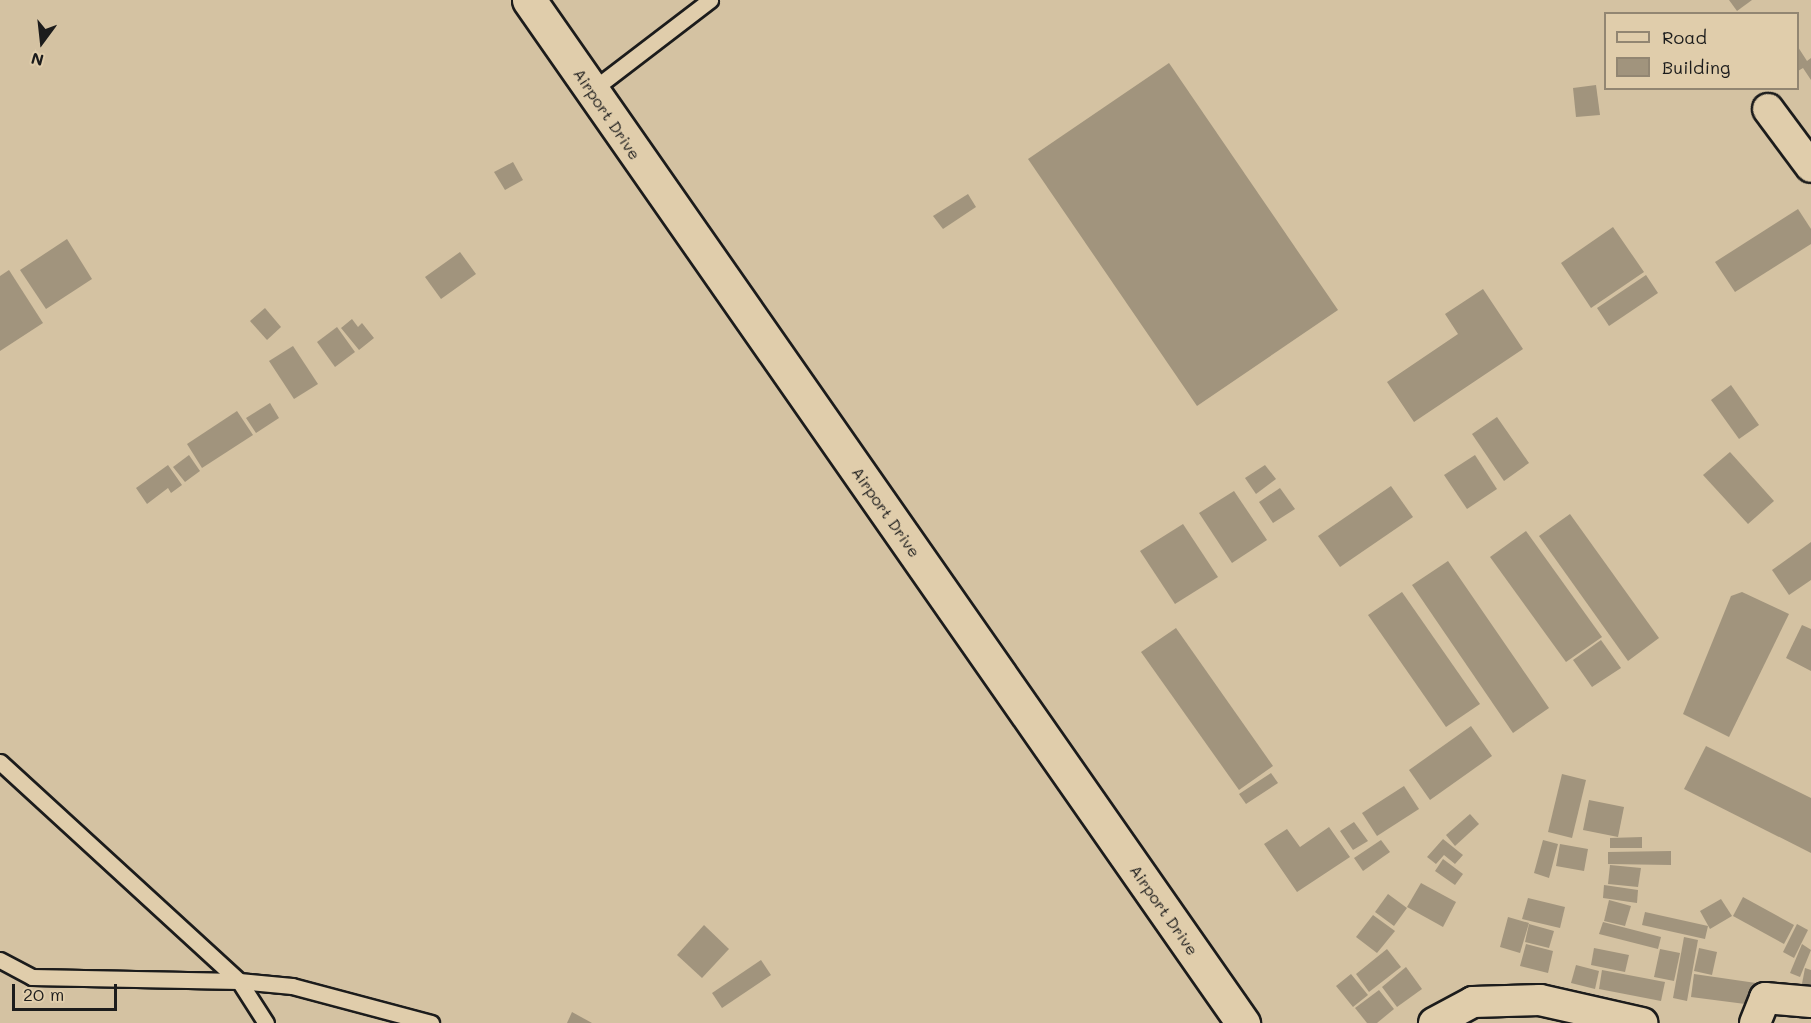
<!DOCTYPE html>
<style>
body{margin:0}
#map{position:relative;width:1811px;height:1023px;overflow:hidden;background:#d4c2a2;font-family:Mali,sans-serif}
div>[style]{position:absolute}
[style*='--x']{left:calc(var(--x)*1px);top:calc(var(--y)*1px);width:calc(var(--w)*1px);rotate:calc(var(--a)*1deg)}
.building>*{inset:0;background:#a1947d}
.roads{filter:drop-shadow(2px 0 #1c1c1c) drop-shadow(-2px 0 #1c1c1c) drop-shadow(0 2px #1c1c1c) drop-shadow(0 -2px #1c1c1c)}
.lane>*{height:15px;margin:-7.5px;padding:0 7.5px;transform-origin:7.5px;border-radius:7.5px;background:#e0cdab}
.street>*{height:30px;margin:-15px;padding:0 15px;transform-origin:15px;border-radius:15px;background:#e0cdab}
.primary>*{height:33px;margin:-16.5px;padding:0 16.5px;transform-origin:16.5px;border-radius:16.5px;background:#e0cdab}
span{translate:-50% -50%;white-space:nowrap;text-align:center;line-height:1.15;-webkit-text-stroke:4.5px #e0cdab;paint-order:stroke}
.street-label{font-size:16px;color:#1c1c1c}
.legend{position:absolute;left:1604px;top:12px;width:195px;height:78px;box-sizing:border-box;background:#e0cdab;border:2px solid #928672;margin:0;padding:8px 10px;list-style:none;font-size:18px;color:#1c1c1c}
.legend li{display:flex;align-items:center;gap:12px;height:30px}
.legend b{width:30px;border:2px solid #928672}
.north{position:absolute;left:12px;top:12px;width:60px;height:60px;-webkit-text-stroke:4px #e0cdab;paint-order:stroke;rotate:195deg;font-size:16px;font-weight:700;line-height:24px;text-align:center;color:#1c1c1c}
.north::after{content:'';display:block;margin:auto;width:21px;height:27px;background:#1c1c1c;clip-path:polygon(50% 0,100% 100%,50% 72%,0 100%)}
.scale{position:absolute;left:12px;top:984px;width:105px;height:27px;box-sizing:border-box;border:3px solid #1c1c1c;border-top:0;padding-left:8px;font-size:18px;line-height:21px;white-space:nowrap;color:#1c1c1c;-webkit-text-stroke:4px #e0cdab;paint-order:stroke}
</style>
<div id="map">
<div class="building">
<i style="clip-path:polygon(1729px 0,1752px 0,1737px 11px)"></i>
<i style="clip-path:polygon(1798px 47px,1807px 61px,1811px 58px,1811px 80px,1803px 68px,1798px 71px)"></i>
<i style="clip-path:polygon(1169px 63px,1338px 310px,1197px 406px,1028px 159px)"></i>
<i style="clip-path:polygon(1596px 85px,1600px 115px,1576px 117px,1573px 88px)"></i>
<i style="clip-path:polygon(513px 162px,523px 180px,505px 190px,494px 172px)"></i>
<i style="clip-path:polygon(968px 194px,976px 207px,943px 229px,933px 216px)"></i>
<i style="clip-path:polygon(1798px 209px,1811px 229px,1811px 244px,1735px 292px,1715px 262px)"></i>
<i style="clip-path:polygon(1613px 227px,1644px 272px,1591px 308px,1561px 263px)"></i>
<i style="clip-path:polygon(67px 239px,92px 279px,46px 309px,20px 270px)"></i>
<i style="clip-path:polygon(460px 252px,476px 274px,441px 299px,425px 277px)"></i>
<i style="clip-path:polygon(9px 270px,43px 323px,0 351px,0 276px)"></i>
<i style="clip-path:polygon(1646px 275px,1658px 293px,1609px 326px,1597px 308px)"></i>
<i style="clip-path:polygon(1483px 289px,1523px 349px,1414px 422px,1387px 382px,1458px 334px,1445px 314px)"></i>
<i style="clip-path:polygon(265px 308px,281px 327px,267px 340px,250px 321px)"></i>
<i style="clip-path:polygon(352px 319px,358px 327px,362px 323px,374px 338px,359px 350px,341px 328px)"></i>
<i style="clip-path:polygon(337px 327px,355px 352px,335px 367px,317px 342px)"></i>
<i style="clip-path:polygon(293px 346px,318px 384px,294px 399px,269px 361px)"></i>
<i style="clip-path:polygon(1731px 385px,1759px 425px,1739px 439px,1711px 400px)"></i>
<i style="clip-path:polygon(270px 403px,279px 418px,256px 433px,246px 418px)"></i>
<i style="clip-path:polygon(237px 411px,253px 435px,202px 468px,187px 444px)"></i>
<i style="clip-path:polygon(1497px 417px,1529px 463px,1504px 481px,1472px 434px)"></i>
<i style="clip-path:polygon(1730px 452px,1774px 501px,1748px 524px,1703px 475px)"></i>
<i style="clip-path:polygon(189px 455px,200px 471px,185px 482px,173px 467px)"></i>
<i style="clip-path:polygon(1475px 455px,1497px 489px,1467px 509px,1444px 475px)"></i>
<i style="clip-path:polygon(168px 465px,182px 485px,171px 493px,168px 488px,147px 504px,136px 488px)"></i>
<i style="clip-path:polygon(1265px 465px,1276px 479px,1256px 494px,1245px 478px)"></i>
<i style="clip-path:polygon(1391px 486px,1413px 517px,1340px 567px,1318px 536px)"></i>
<i style="clip-path:polygon(1280px 488px,1295px 509px,1273px 523px,1259px 502px)"></i>
<i style="clip-path:polygon(1234px 491px,1267px 540px,1232px 563px,1199px 513px)"></i>
<i style="clip-path:polygon(1570px 514px,1659px 638px,1628px 661px,1539px 536px)"></i>
<i style="clip-path:polygon(1183px 524px,1218px 577px,1175px 604px,1140px 551px)"></i>
<i style="clip-path:polygon(1526px 531px,1602px 637px,1566px 662px,1490px 557px)"></i>
<i style="clip-path:polygon(1811px 542px,1811px 580px,1789px 595px,1772px 570px)"></i>
<i style="clip-path:polygon(1448px 561px,1549px 708px,1513px 733px,1412px 585px)"></i>
<i style="clip-path:polygon(1402px 592px,1480px 704px,1446px 727px,1368px 615px)"></i>
<i style="clip-path:polygon(1742px 592px,1789px 614px,1729px 737px,1683px 714px,1731px 596px)"></i>
<i style="clip-path:polygon(1802px 625px,1811px 629px,1811px 671px,1786px 658px)"></i>
<i style="clip-path:polygon(1176px 628px,1273px 766px,1239px 790px,1141px 652px)"></i>
<i style="clip-path:polygon(1601px 640px,1621px 668px,1592px 687px,1573px 660px)"></i>
<i style="clip-path:polygon(1471px 726px,1492px 756px,1430px 800px,1409px 770px)"></i>
<i style="clip-path:polygon(1706px 746px,1811px 798px,1811px 853px,1684px 789px)"></i>
<i style="clip-path:polygon(1271px 773px,1278px 783px,1246px 804px,1239px 794px)"></i>
<i style="clip-path:polygon(1562px 774px,1586px 780px,1572px 838px,1548px 832px)"></i>
<i style="clip-path:polygon(1404px 786px,1419px 809px,1377px 836px,1362px 813px)"></i>
<i style="clip-path:polygon(1589px 800px,1624px 807px,1618px 837px,1583px 830px)"></i>
<i style="clip-path:polygon(1470px 814px,1479px 824px,1455px 846px,1446px 835px)"></i>
<i style="clip-path:polygon(1354px 822px,1368px 841px,1353px 850px,1340px 831px)"></i>
<i style="clip-path:polygon(1329px 827px,1350px 857px,1297px 892px,1264px 844px,1287px 829px,1300px 847px)"></i>
<i style="clip-path:polygon(1642px 837px,1642px 848px,1610px 848px,1610px 838px)"></i>
<i style="clip-path:polygon(1443px 839px,1463px 855px,1455px 864px,1444px 855px,1436px 864px,1427px 857px)"></i>
<i style="clip-path:polygon(1381px 840px,1390px 852px,1363px 871px,1354px 858px)"></i>
<i style="clip-path:polygon(1543px 840px,1558px 844px,1549px 878px,1534px 873px)"></i>
<i style="clip-path:polygon(1560px 844px,1588px 849px,1584px 871px,1556px 866px)"></i>
<i style="clip-path:polygon(1671px 851px,1671px 865px,1608px 864px,1608px 852px)"></i>
<i style="clip-path:polygon(1443px 859px,1463px 874px,1455px 885px,1435px 871px)"></i>
<i style="clip-path:polygon(1610px 865px,1641px 868px,1638px 887px,1608px 884px)"></i>
<i style="clip-path:polygon(1421px 883px,1456px 902px,1443px 927px,1407px 907px)"></i>
<i style="clip-path:polygon(1604px 885px,1638px 890px,1637px 903px,1603px 898px)"></i>
<i style="clip-path:polygon(1388px 894px,1407px 908px,1394px 926px,1375px 912px)"></i>
<i style="clip-path:polygon(1743px 897px,1794px 925px,1784px 944px,1733px 916px)"></i>
<i style="clip-path:polygon(1528px 898px,1565px 907px,1560px 928px,1522px 919px)"></i>
<i style="clip-path:polygon(1721px 899px,1732px 916px,1710px 929px,1700px 911px)"></i>
<i style="clip-path:polygon(1609px 900px,1631px 906px,1625px 926px,1604px 921px)"></i>
<i style="clip-path:polygon(1645px 912px,1708px 926px,1705px 939px,1642px 925px)"></i>
<i style="clip-path:polygon(1373px 915px,1395px 931px,1377px 953px,1356px 937px)"></i>
<i style="clip-path:polygon(1508px 917px,1529px 923px,1520px 953px,1500px 947px)"></i>
<i style="clip-path:polygon(1603px 922px,1661px 937px,1658px 949px,1599px 934px)"></i>
<i style="clip-path:polygon(1529px 924px,1554px 931px,1549px 948px,1525px 942px)"></i>
<i style="clip-path:polygon(1797px 924px,1808px 930px,1794px 958px,1783px 952px)"></i>
<i style="clip-path:polygon(704px 925px,729px 949px,702px 978px,677px 955px)"></i>
<i style="clip-path:polygon(1684px 937px,1698px 940px,1687px 1001px,1673px 998px)"></i>
<i style="clip-path:polygon(1526px 944px,1553px 951px,1548px 973px,1520px 966px)"></i>
<i style="clip-path:polygon(1802px 944px,1811px 950px,1800px 977px,1790px 973px)"></i>
<i style="clip-path:polygon(1594px 948px,1629px 955px,1625px 972px,1591px 965px)"></i>
<i style="clip-path:polygon(1699px 948px,1717px 952px,1712px 975px,1694px 971px)"></i>
<i style="clip-path:polygon(1387px 949px,1401px 967px,1369px 992px,1356px 974px)"></i>
<i style="clip-path:polygon(1660px 949px,1680px 953px,1674px 981px,1654px 977px)"></i>
<i style="clip-path:polygon(761px 960px,771px 975px,722px 1008px,712px 993px)"></i>
<i style="clip-path:polygon(1576px 965px,1599px 971px,1595px 989px,1571px 983px)"></i>
<i style="clip-path:polygon(1406px 967px,1422px 989px,1397px 1007px,1382px 987px)"></i>
<i style="clip-path:polygon(1805px 968px,1811px 970px,1811px 991px,1801px 989px)"></i>
<i style="clip-path:polygon(1602px 970px,1665px 982px,1661px 1001px,1599px 989px)"></i>
<i style="clip-path:polygon(1351px 974px,1368px 995px,1353px 1007px,1336px 986px)"></i>
<i style="clip-path:polygon(1694px 974px,1756px 983px,1753px 1005px,1691px 997px)"></i>
<i style="clip-path:polygon(1379px 990px,1394px 1009px,1377px 1023px,1367px 1023px,1355px 1008px)"></i>
<i style="clip-path:polygon(572px 1012px,592px 1023px,567px 1023px)"></i>
</div>
<div class="roads">
<div class="lane">
<i style="--x:591;--y:91;--w:150;--a:-37.4"></i>
<i style="--x:0;--y:762;--w:324;--a:42.5"></i>
<i style="--x:239;--y:981;--w:50;--a:57.3"></i>
<i style="--x:0;--y:960;--w:36;--a:28"></i>
<i style="--x:32;--y:977;--w:207;--a:1.1"></i>
<i style="--x:239;--y:981;--w:53;--a:5.4"></i>
<i style="--x:292;--y:986;--w:144;--a:14.9"></i>
</div>
<div class="street">
<i style="--x:1768;--y:109;--w:72;--a:53.4"></i>
<i style="--x:1434;--y:1023;--w:44;--a:-28.3"></i>
<i style="--x:1473;--y:1002;--w:67;--a:-1.7"></i>
<i style="--x:1540;--y:1000;--w:105;--a:12.7"></i>
<i style="--x:1755;--y:1023;--w:27;--a:-68"></i>
<i style="--x:1765;--y:998;--w:46;--a:5"></i>
</div>
<div class="primary">
<i style="--x:529;--y:0;--w:1248;--a:55.09"></i>
</div>
</div>
<div class="street-label">
<span style="left:607px;top:114px;rotate:56deg">Airport Drive</span>
<span style="left:886px;top:512px;rotate:55deg">Airport Drive</span>
<span style="left:1164px;top:910px;rotate:55deg">Airport Drive</span>
</div>
<ul class="legend">
<li><b style="height:8px;background:#e0cdab"></b>Road</li>
<li><b style="height:16px;background:#a1947d"></b>Building</li>
</ul>
<div class="north">N</div>
<div class="scale">20 m</div>
</div>
